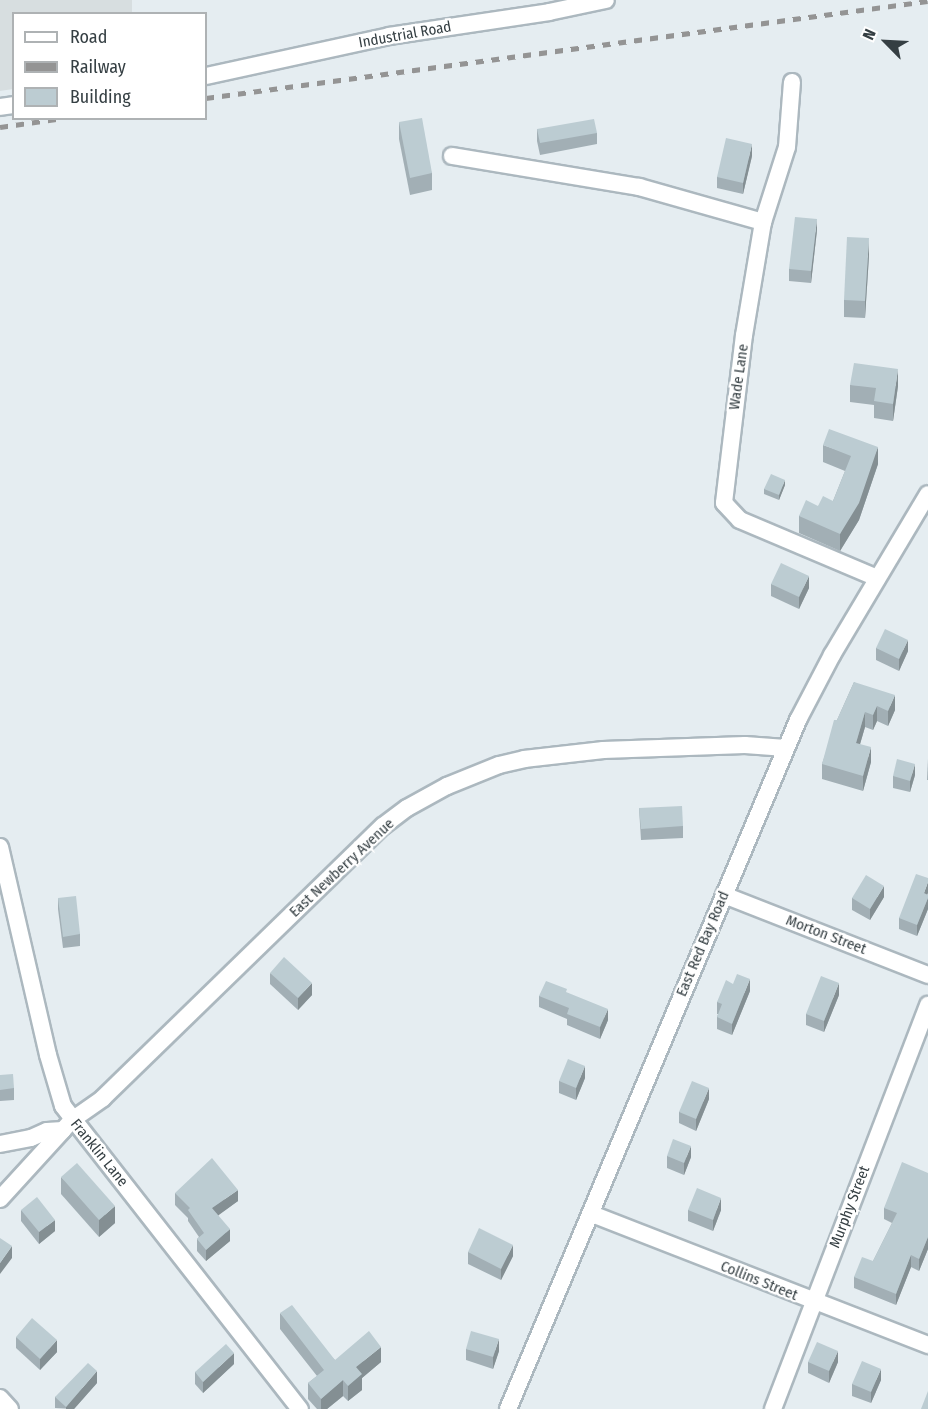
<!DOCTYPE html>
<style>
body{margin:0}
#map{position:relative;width:928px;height:1409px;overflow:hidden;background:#e5edf1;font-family:"Fira Sans Condensed",sans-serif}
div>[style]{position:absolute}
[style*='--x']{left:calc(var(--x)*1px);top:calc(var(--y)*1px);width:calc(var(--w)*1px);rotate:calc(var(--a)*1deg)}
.industrial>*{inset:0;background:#d7dee0}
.roads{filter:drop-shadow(2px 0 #acb8bf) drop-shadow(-2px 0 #acb8bf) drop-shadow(0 2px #acb8bf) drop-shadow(0 -2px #acb8bf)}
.minor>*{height:16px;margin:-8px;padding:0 8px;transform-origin:8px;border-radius:8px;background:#fff}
.rail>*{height:4.5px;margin-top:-2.25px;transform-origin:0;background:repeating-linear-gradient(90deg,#949494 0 8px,transparent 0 16px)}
.wall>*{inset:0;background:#a2afb5}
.shaded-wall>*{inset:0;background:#848f93}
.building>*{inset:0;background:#bcccd2}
span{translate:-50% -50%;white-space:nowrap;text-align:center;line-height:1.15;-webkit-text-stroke:4.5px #fff;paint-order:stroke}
.street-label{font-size:15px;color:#353f43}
.legend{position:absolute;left:12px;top:12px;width:195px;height:108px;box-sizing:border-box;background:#fff;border:2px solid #aeb2b4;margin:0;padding:8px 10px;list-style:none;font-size:18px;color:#353f43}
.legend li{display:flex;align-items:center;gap:12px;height:30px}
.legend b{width:30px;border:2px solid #aeb2b4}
.north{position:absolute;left:856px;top:12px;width:60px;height:60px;-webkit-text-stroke:4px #fff;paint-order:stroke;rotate:294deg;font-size:16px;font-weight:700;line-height:24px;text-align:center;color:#353f43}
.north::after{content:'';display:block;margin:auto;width:21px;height:27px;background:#353f43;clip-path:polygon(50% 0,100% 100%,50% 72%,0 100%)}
</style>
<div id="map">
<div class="industrial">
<i style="clip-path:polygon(0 0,132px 0,132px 13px,14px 14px,13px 89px,0 91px)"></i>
</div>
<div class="roads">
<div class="minor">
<i style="--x:206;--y:76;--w:187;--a:-12.3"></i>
<i style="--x:389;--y:36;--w:162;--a:-8.5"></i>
<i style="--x:549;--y:12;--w:58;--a:-11.9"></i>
<i style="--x:792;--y:82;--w:65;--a:94.4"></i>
<i style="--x:787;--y:147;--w:79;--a:107.7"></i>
<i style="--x:763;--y:222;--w:115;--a:99.5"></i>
<i style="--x:744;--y:335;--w:169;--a:96.8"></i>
<i style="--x:724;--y:503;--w:23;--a:47"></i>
<i style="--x:740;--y:520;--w:149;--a:22.9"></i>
<i style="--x:0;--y:107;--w:14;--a:-8"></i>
<i style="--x:452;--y:156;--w:190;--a:9.4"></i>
<i style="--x:639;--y:187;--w:129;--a:15.8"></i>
<i style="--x:0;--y:847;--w:213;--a:77"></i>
<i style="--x:48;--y:1055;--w:53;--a:73.6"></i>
<i style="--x:63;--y:1106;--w:385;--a:52"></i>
<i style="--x:724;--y:895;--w:219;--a:21.4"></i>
<i style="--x:0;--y:1144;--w:32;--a:-11"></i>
<i style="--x:31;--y:1138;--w:17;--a:-24"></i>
<i style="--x:47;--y:1131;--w:16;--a:-4"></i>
<i style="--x:63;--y:1130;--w:13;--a:-48"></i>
<i style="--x:72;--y:1120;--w:38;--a:-35"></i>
<i style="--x:103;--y:1098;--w:390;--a:-44.2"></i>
<i style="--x:383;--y:826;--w:30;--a:-37"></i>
<i style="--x:407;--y:808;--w:46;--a:-28.8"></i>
<i style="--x:447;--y:786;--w:56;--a:-22"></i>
<i style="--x:499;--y:765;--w:26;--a:-13"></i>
<i style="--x:524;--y:759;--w:80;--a:-6.5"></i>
<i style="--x:603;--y:750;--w:142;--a:-2"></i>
<i style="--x:745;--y:745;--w:41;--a:4.2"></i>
<i style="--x:0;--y:1199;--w:93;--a:-47.6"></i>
<i style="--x:592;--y:1214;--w:361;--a:21.3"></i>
<i style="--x:0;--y:1398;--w:15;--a:48"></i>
<i style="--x:508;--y:1409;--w:748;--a:-67.17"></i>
<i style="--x:798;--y:720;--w:73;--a:-62.4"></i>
<i style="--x:832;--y:655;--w:187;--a:-59.2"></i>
<i style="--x:773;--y:1409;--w:433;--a:-69"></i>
</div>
</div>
<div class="rail">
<i style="--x:206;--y:98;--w:728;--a:-7.65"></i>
<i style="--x:0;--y:127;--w:64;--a:-8.1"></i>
</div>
<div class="wall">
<i style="clip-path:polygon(399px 122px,432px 173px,432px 190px,410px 195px,399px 139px)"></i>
<i style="clip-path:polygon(537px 129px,597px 133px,597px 144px,540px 155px,537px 141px)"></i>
<i style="clip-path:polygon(752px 156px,743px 194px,717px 188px,717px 177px)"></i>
<i style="clip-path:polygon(817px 230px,811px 283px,789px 281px,789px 269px)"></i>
<i style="clip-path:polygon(869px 255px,865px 318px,844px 317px,844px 300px)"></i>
<i style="clip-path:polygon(850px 385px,898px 386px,893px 421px,874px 418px,874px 405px,850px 402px)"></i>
<i style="clip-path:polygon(823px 445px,878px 464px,859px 520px,840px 551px,799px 533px,799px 516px,818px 506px,833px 501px,845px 471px,823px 462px)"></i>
<i style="clip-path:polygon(785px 485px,779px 500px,764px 494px,764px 489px)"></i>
<i style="clip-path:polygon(771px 584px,809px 588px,799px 609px,771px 596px)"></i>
<i style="clip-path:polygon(876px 648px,908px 651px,899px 671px,876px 660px)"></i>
<i style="clip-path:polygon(854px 682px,895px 710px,888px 726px,877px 721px,873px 730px,865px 727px,860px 744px,871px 762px,863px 791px,822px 779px,822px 764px,837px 720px)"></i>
<i style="clip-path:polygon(928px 759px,928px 780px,927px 780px)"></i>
<i style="clip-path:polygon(915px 775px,910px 792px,893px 788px,893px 776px)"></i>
<i style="clip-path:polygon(639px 808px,683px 826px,683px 838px,641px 840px)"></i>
<i style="clip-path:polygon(928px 895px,928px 909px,917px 936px,899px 929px,899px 918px)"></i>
<i style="clip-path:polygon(884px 897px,870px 920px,852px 910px,852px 898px)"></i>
<i style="clip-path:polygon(58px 898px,80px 934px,80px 946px,63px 948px,58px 909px)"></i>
<i style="clip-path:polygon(270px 973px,312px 995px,298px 1010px,270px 984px)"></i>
<i style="clip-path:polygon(750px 991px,732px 1035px,717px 1029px,717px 1017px,718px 1014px,717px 1014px,717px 1002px)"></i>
<i style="clip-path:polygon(567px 993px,608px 1020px,600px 1039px,567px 1025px,567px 1019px,539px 1007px,539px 996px)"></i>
<i style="clip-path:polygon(839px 995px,824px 1032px,806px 1025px,806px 1014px)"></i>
<i style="clip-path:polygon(0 1075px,14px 1088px,14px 1100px,0 1101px)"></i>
<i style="clip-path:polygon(585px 1078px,576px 1100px,559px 1093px,559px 1081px)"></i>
<i style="clip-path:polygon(709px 1099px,696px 1131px,679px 1123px,679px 1112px)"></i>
<i style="clip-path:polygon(667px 1156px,691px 1157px,684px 1175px,667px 1168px)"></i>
<i style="clip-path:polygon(928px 1173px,928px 1249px,919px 1271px,911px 1267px,896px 1305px,854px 1288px,854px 1277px,873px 1261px,892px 1223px,884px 1219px,884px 1208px)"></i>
<i style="clip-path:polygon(61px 1177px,115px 1223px,99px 1237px,61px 1194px)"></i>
<i style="clip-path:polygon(175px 1193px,238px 1201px,218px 1215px,230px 1241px,206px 1261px,197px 1251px,197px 1239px,199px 1237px,188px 1221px,188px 1218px,175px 1205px)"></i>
<i style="clip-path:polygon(21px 1210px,55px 1231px,39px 1244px,21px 1221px)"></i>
<i style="clip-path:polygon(688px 1210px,721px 1210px,713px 1231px,688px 1221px)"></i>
<i style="clip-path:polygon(468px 1252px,513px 1256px,501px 1280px,468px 1264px)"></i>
<i style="clip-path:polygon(280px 1313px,335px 1360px,381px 1362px,362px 1378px,362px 1390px,348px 1401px,343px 1396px,327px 1409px,317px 1409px,308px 1399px,308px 1383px,317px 1376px,280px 1329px)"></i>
<i style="clip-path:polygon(16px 1337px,57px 1352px,40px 1370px,16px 1348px)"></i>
<i style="clip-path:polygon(466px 1349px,499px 1351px,493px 1369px,466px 1360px)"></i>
<i style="clip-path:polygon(808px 1362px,838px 1362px,829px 1383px,808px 1373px)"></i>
<i style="clip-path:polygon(234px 1364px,203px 1393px,195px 1384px,195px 1372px)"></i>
<i style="clip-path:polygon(881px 1380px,871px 1403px,852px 1396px,852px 1384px)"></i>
<i style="clip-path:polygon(97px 1383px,74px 1409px,55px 1408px,55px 1397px)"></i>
</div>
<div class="shaded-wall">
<i style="clip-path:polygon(752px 144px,752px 156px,743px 194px,743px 183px)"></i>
<i style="clip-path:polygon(817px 219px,817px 230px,811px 283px,811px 271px)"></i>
<i style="clip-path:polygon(869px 238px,869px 255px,865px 318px,865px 301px)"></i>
<i style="clip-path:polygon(898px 369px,898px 386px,893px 421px,893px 404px)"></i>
<i style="clip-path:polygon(878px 447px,878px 464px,859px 520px,840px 551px,840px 534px)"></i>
<i style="clip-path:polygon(785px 480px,785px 485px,779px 500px,779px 495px)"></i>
<i style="clip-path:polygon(809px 576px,809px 588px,799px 609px,799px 597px)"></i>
<i style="clip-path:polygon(908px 640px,908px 651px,899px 671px,899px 659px)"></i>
<i style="clip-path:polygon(895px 695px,895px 710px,888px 726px,888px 711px)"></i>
<i style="clip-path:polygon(877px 706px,877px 721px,873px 730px,873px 715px)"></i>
<i style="clip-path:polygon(865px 712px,865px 727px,856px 758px,856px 743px)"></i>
<i style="clip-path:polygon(871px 747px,871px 762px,863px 791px,863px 776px)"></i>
<i style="clip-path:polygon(915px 764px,915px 775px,910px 792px,910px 781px)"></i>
<i style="clip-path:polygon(928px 882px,928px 893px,924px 904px,924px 893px)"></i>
<i style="clip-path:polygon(884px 886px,884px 897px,870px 920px,870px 909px)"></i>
<i style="clip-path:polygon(928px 898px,928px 909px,917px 936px,917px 925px)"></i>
<i style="clip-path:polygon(750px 979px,750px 991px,732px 1035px,732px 1024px)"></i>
<i style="clip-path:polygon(312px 983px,312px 995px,298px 1010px,298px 998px)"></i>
<i style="clip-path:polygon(839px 983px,839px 995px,824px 1032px,824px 1021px)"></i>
<i style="clip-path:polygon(608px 1009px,608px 1020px,600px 1039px,600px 1027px)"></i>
<i style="clip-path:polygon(585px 1066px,585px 1078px,576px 1100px,576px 1088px)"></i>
<i style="clip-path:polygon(709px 1088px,709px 1099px,696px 1131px,696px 1119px)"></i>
<i style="clip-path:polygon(691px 1146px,691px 1157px,684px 1175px,684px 1163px)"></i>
<i style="clip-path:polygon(238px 1190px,238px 1201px,212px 1220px,212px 1208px)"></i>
<i style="clip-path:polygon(721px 1198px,721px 1210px,713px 1231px,713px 1220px)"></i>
<i style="clip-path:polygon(115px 1206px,115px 1223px,99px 1237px,99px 1220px)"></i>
<i style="clip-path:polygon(55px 1220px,55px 1231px,39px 1244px,39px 1232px)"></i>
<i style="clip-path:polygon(230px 1229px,230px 1241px,206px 1261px,206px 1250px)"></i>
<i style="clip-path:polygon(928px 1237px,928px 1249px,919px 1271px,919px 1259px)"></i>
<i style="clip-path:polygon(513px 1245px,513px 1256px,501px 1280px,501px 1269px)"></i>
<i style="clip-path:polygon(12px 1246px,12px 1258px,0 1274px,0 1263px)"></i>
<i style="clip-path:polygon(911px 1255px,911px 1267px,896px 1305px,896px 1294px)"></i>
<i style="clip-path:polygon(499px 1339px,499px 1351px,493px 1369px,493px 1357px)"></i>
<i style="clip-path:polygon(57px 1340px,57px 1352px,40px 1370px,40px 1359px)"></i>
<i style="clip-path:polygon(381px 1347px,381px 1362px,362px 1378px,362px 1390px,348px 1401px,348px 1386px,356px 1367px)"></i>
<i style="clip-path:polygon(838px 1351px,838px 1362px,829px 1383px,829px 1371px)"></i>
<i style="clip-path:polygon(234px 1353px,234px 1364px,203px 1393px,203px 1382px)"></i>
<i style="clip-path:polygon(881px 1369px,881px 1380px,871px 1403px,871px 1392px)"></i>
<i style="clip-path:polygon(97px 1371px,97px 1383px,74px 1409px,66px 1409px,66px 1407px)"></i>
<i style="clip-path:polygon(343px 1380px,343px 1396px,327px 1409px,321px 1409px,321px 1399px)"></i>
</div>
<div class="building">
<i style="clip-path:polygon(422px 118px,432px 173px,410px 178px,399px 122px)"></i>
<i style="clip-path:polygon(594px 119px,597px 133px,540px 143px,537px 129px)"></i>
<i style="clip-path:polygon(726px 138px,752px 144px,743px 183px,717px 177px)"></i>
<i style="clip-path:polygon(795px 217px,817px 219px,811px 271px,789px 269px)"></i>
<i style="clip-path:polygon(847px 237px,869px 238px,865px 301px,844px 300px)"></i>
<i style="clip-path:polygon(854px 363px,898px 369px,893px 404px,874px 401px,876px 388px,850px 385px)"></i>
<i style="clip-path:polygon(829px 429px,878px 447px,859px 503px,840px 534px,799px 516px,806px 500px,818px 506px,823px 496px,833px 501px,851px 456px,823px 445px)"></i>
<i style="clip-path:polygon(771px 474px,785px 480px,779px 495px,764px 489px)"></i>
<i style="clip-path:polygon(781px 563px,809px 576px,799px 597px,771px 584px)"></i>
<i style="clip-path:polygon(885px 629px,908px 640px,899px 659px,876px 648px)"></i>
<i style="clip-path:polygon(854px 682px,895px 695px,888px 711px,877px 706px,873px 715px,865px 712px,856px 743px,871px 747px,863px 776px,822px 764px,834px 720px,837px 720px)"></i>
<i style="clip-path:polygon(897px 759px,915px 764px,910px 781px,893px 776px)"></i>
<i style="clip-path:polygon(682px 806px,683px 826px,641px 829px,639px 808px)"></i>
<i style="clip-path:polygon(916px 874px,928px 878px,928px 882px,924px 893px,928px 895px,928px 898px,917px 925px,899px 918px)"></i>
<i style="clip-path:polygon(866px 875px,884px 886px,870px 909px,852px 898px)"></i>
<i style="clip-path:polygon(76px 896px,80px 934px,63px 937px,58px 898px)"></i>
<i style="clip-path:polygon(284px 957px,312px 983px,298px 998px,270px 973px)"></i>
<i style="clip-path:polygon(737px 974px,750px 979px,732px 1024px,717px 1017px,722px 1004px,717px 1002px,726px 980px,733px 984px)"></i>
<i style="clip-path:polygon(821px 976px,839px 983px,824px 1021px,806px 1014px)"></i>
<i style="clip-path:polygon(546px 981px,567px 989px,566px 992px,608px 1009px,600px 1027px,567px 1014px,569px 1008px,539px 996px)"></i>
<i style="clip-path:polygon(568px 1059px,585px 1066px,576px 1088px,559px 1081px)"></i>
<i style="clip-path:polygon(13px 1074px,14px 1088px,0 1090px,0 1075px)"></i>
<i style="clip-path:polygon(692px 1081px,709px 1088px,696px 1119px,679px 1112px)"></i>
<i style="clip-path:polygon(673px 1139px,691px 1146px,684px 1163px,667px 1156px)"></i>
<i style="clip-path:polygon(212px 1158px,238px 1190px,212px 1208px,230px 1229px,206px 1250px,197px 1239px,204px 1233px,188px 1210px,190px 1208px,175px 1193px)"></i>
<i style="clip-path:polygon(902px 1162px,928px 1173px,928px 1237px,919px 1259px,911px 1255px,896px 1294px,854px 1277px,862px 1257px,873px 1261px,897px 1213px,884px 1208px)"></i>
<i style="clip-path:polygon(77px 1163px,115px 1206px,99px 1220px,61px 1177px)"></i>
<i style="clip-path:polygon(697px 1188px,721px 1198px,713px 1220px,688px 1210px)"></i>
<i style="clip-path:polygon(37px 1197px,55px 1220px,39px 1232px,21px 1210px)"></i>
<i style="clip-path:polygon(479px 1228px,513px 1245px,501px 1269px,468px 1252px)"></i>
<i style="clip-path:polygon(0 1238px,12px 1246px,0 1263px)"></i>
<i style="clip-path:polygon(292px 1305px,335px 1360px,369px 1331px,381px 1347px,356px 1367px,362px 1374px,348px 1386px,343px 1380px,321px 1399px,308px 1383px,324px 1370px,280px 1313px)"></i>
<i style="clip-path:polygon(32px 1318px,57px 1340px,40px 1359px,16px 1337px)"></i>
<i style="clip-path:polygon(471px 1331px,499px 1339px,493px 1357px,466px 1349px)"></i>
<i style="clip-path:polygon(817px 1342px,838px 1351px,829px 1371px,808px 1362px)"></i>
<i style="clip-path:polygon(226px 1344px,234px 1353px,203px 1382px,195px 1372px)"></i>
<i style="clip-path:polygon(862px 1361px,881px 1369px,871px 1392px,852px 1384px)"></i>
<i style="clip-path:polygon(88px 1363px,97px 1371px,66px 1407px,55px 1397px)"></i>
<i style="clip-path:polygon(928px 1391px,928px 1409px,921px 1409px)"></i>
</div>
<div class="street-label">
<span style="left:405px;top:35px;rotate:-10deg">Industrial Road</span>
<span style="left:739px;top:377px;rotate:-82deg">Wade Lane</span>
<span style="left:342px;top:868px;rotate:-43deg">East Newberry Avenue</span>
<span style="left:826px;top:935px;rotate:21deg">Morton Street</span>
<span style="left:703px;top:944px;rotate:-67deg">East Red Bay Road</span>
<span style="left:99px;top:1153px;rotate:51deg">Franklin Lane</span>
<span style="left:850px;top:1207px;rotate:-69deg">Murphy Street</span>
<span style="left:759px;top:1281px;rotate:22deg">Collins Street</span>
</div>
<ul class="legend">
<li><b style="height:8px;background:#fff"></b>Road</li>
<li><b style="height:8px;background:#949494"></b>Railway</li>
<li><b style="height:16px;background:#bcccd2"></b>Building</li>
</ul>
<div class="north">N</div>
</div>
